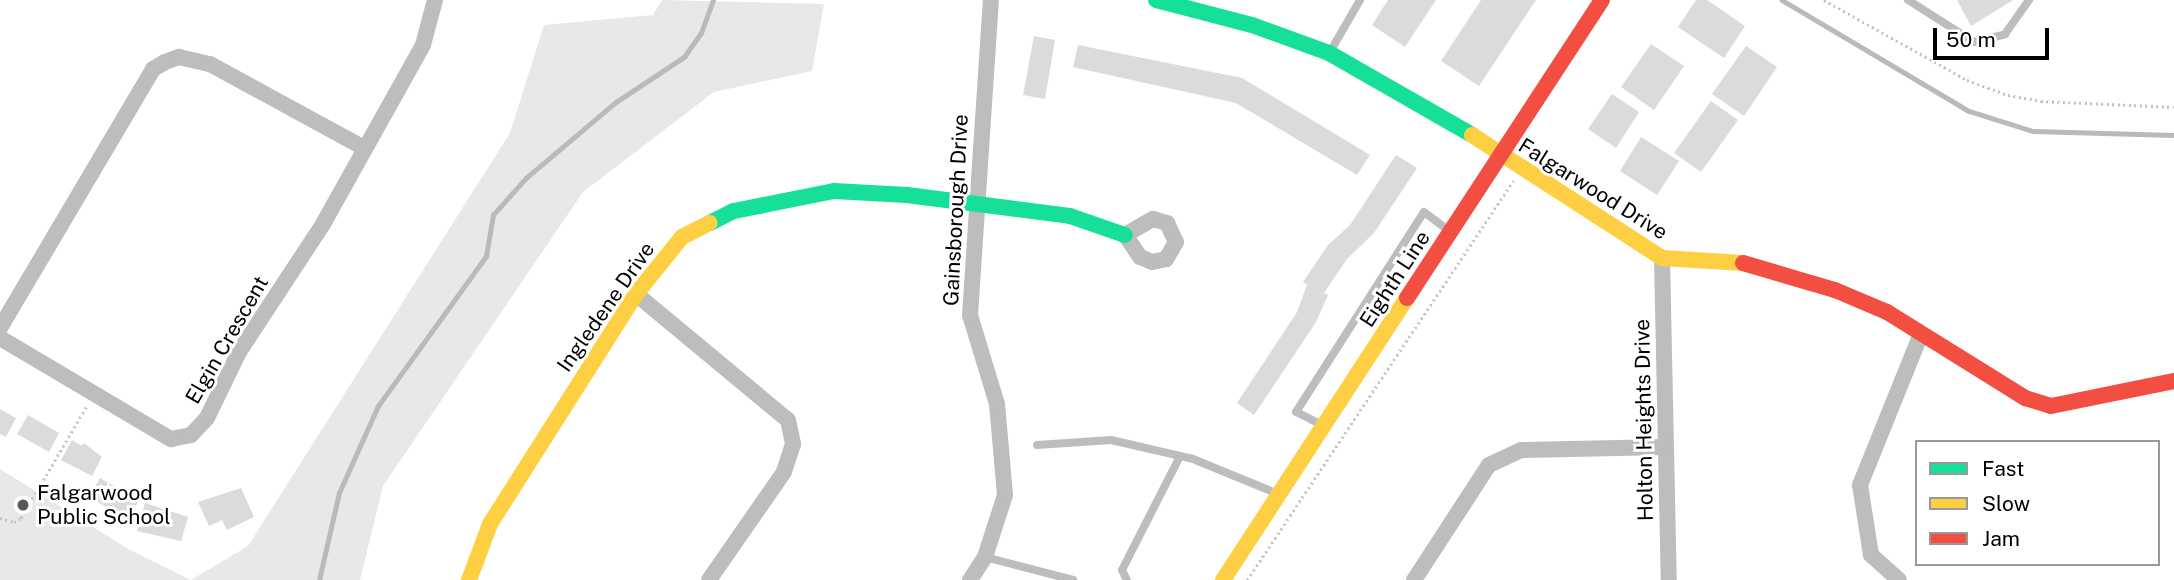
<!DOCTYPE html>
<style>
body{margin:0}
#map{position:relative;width:2174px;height:580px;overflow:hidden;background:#fff;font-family:"Public Sans",sans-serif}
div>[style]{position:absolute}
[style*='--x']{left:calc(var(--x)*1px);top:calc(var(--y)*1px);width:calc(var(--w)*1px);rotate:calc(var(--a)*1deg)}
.green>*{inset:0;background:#e8e8e8}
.stream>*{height:4.5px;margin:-2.25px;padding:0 2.25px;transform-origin:2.25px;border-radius:2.25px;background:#bababa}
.building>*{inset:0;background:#dbdbdb}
.path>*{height:2.5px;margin-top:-1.25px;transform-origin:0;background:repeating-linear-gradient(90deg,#c2c2c2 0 2px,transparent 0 5.5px)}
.lane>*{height:8px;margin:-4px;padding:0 4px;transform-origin:4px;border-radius:4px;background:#bdbdbd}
.street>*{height:16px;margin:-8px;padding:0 8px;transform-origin:8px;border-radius:8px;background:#bdbdbd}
.fast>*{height:16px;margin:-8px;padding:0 8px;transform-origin:8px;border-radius:8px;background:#16e098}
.slow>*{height:16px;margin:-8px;padding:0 8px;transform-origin:8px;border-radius:8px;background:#ffcf43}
.jam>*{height:16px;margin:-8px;padding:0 8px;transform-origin:8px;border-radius:8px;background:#f24e42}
.dots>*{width:19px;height:19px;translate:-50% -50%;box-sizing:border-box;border:4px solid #fff;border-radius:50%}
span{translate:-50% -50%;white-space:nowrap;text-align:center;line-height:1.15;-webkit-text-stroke:6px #fff;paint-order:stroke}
.street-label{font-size:21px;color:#000}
.poi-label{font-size:21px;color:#000}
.left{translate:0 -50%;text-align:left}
.legend{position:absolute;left:1915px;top:440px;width:245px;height:126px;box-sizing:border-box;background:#fff;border:2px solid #999;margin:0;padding:9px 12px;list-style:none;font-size:21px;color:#000}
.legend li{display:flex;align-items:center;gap:14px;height:35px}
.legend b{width:35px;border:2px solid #999}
.scale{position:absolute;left:1933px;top:28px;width:116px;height:32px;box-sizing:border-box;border:4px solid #000;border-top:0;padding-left:9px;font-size:21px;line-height:24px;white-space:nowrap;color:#000;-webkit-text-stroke:5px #fff;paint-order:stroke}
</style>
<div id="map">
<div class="green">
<i style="clip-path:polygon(662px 0,824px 4px,812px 71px,714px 92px,583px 192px,383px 486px,360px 580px,0 580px,0 469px,130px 550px,191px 580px,248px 546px,510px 133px,544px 25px,653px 15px)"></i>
</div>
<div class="stream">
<i style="--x:1782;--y:0;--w:217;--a:30.7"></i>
<i style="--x:1969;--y:111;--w:67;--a:17.4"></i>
<i style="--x:2033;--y:131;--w:141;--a:1.6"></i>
<i style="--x:319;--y:580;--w:89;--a:-77.1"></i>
<i style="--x:339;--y:493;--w:95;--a:-65.9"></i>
<i style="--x:378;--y:406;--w:185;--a:-54.2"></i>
<i style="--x:486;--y:256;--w:42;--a:-80.3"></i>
<i style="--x:493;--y:215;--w:50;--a:-48.3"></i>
<i style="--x:526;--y:178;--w:118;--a:-40.2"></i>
<i style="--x:616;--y:102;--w:82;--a:-33.5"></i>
<i style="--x:684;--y:57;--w:29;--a:-55"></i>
<i style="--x:701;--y:33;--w:35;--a:-70"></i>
</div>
<div class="building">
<i style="clip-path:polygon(1388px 0,1436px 0,1405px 47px,1372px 25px)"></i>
<i style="clip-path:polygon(1481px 0,1536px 0,1479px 86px,1441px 61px)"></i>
<i style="clip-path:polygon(1696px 0,1707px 0,1745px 26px,1724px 58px,1678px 27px)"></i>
<i style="clip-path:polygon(1957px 0,2013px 0,1971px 26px)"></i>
<i style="clip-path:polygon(1034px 36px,1055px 40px,1045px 99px,1023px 95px)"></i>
<i style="clip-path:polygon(1651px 44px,1684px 66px,1654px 110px,1621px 87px)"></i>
<i style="clip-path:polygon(1078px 45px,1242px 78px,1370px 155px,1357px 175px,1236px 103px,1073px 67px)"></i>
<i style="clip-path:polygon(1746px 46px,1777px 67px,1744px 116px,1712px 94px)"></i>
<i style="clip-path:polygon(1612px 94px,1639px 112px,1616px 148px,1588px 129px)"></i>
<i style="clip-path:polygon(1711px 101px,1738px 120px,1701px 172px,1674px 153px)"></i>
<i style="clip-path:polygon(1641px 137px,1679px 161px,1657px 195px,1620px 171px)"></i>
<i style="clip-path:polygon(1396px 155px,1417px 168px,1374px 233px,1347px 259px,1324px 293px,1328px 295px,1316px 322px,1254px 415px,1237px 403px,1297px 312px,1307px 285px,1303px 282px,1328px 245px,1350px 225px)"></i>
<i style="clip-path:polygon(0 409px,16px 418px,6px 437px,0 434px)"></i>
<i style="clip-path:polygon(28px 415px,59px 433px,49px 452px,17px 434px)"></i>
<i style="clip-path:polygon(72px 440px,82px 446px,84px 443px,102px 457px,92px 476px,61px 460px)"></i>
<i style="clip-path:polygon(100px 478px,139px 500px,128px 520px,89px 497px)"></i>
<i style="clip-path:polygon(241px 488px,254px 517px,227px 530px,222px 520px,209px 526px,198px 502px)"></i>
<i style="clip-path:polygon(145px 503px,188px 517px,181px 541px,137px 531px)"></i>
</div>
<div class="path">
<i style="--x:1824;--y:0;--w:164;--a:29.2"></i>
<i style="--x:1967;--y:80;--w:44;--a:20.1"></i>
<i style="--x:2008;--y:95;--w:34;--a:10"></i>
<i style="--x:2041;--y:101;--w:133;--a:2.6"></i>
<i style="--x:0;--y:518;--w:15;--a:16"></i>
<i style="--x:14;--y:522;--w:8;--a:-30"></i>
<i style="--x:21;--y:518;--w:129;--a:-59.6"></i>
<i style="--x:1247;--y:580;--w:480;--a:-56.3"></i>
</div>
<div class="lane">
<i style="--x:1908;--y:0;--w:78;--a:32.5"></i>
<i style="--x:1974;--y:42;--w:32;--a:-14"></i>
<i style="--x:2005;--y:34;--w:42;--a:-54.8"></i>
<i style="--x:1330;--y:52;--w:60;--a:-60"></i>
<i style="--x:1324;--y:426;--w:31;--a:-153"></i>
<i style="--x:1296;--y:412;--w:237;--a:-57.4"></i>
<i style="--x:1424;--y:212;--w:30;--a:37"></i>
<i style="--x:1037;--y:445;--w:74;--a:-3.9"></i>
<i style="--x:1111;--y:440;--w:84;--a:13"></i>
<i style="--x:1193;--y:459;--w:90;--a:22.3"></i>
<i style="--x:985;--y:557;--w:91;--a:14.6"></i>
<i style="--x:1127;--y:580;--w:11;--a:-117"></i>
<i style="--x:1122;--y:570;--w:128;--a:-63"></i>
</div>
<div class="street">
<i style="--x:1153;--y:219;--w:15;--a:16"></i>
<i style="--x:1167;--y:223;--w:21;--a:65"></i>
<i style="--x:1176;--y:242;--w:20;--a:120"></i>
<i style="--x:1166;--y:259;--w:14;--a:168"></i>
<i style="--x:1152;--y:262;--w:13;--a:-157"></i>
<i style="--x:1140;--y:257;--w:27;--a:-124"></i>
<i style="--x:1125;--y:235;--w:32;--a:-30"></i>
<i style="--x:1662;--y:258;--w:322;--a:88.8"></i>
<i style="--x:636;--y:294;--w:197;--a:39.7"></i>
<i style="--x:788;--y:420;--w:25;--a:78"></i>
<i style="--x:793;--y:444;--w:29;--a:108"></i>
<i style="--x:784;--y:472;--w:131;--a:124.8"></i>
<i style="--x:0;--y:328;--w:301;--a:-59.4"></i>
<i style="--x:153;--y:69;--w:14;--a:-30"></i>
<i style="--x:165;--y:62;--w:15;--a:-20"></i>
<i style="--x:179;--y:57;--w:32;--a:13"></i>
<i style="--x:210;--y:64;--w:175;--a:28.6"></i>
<i style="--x:0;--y:338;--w:199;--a:30.6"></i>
<i style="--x:171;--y:439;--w:20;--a:-11"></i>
<i style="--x:191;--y:435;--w:23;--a:-47"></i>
<i style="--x:207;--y:418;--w:73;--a:-64.1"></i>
<i style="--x:239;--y:352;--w:153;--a:-56.7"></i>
<i style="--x:323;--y:224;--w:205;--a:-60.8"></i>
<i style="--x:423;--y:45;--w:47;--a:-75.1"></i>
<i style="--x:970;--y:580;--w:27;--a:-57"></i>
<i style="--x:985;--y:557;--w:65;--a:-72.1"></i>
<i style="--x:1005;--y:495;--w:91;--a:-95"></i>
<i style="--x:997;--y:404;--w:93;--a:-106.9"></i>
<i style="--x:970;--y:315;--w:316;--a:-86.2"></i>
<i style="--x:1414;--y:580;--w:137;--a:-56.9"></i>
<i style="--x:1489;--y:465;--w:35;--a:-25"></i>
<i style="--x:1521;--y:450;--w:143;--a:-1.2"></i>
<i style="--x:1899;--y:580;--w:38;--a:-138"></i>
<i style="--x:1871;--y:555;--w:71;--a:-98.9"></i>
<i style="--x:1860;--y:485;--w:163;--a:-68"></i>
</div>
<div class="fast">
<i style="--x:1156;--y:0;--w:99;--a:14.6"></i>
<i style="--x:1252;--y:25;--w:82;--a:20"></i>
<i style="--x:1329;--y:53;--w:165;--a:29.8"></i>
<i style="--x:710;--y:223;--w:27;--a:-27"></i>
<i style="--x:734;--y:211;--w:102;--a:-11.3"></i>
<i style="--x:834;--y:191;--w:73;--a:3.1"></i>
<i style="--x:907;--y:195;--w:164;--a:7.3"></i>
<i style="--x:1070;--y:216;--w:58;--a:19.1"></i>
</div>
<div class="slow">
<i style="--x:1472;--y:135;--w:226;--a:32.9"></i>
<i style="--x:1662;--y:258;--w:81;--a:3.5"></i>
<i style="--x:469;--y:580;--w:60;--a:-69.4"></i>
<i style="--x:490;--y:524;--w:272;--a:-57.6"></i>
<i style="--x:636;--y:294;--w:73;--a:-51.1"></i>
<i style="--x:682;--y:237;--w:31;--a:-27"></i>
<i style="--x:1223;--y:580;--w:337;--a:-56.9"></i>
</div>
<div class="jam">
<i style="--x:1743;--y:263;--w:96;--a:16.4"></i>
<i style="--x:1835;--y:290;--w:56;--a:22.9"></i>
<i style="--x:1887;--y:312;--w:163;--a:31.9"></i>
<i style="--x:2025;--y:398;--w:27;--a:17"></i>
<i style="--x:2051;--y:406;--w:126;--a:-11.5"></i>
<i style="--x:1407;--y:298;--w:356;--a:-56.8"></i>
</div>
<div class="dots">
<i style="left:23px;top:505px;background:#595959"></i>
</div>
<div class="street-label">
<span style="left:1593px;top:189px;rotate:32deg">Falgarwood Drive</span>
<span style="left:956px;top:210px;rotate:-87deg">Gainsborough Drive</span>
<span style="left:1395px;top:279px;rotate:-57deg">Eighth Line</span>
<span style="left:606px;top:307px;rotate:-55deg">Ingledene Drive</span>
<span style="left:227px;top:340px;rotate:-60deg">Elgin Crescent</span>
<span style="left:1644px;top:420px;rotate:-91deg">Holton Heights Drive</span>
</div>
<div class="poi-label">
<span class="left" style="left:37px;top:505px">Falgarwood<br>Public School</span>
</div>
<ul class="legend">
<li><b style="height:9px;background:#16e098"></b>Fast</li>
<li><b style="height:9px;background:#ffcf43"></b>Slow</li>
<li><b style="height:9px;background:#f24e42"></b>Jam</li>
</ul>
<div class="scale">50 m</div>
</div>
